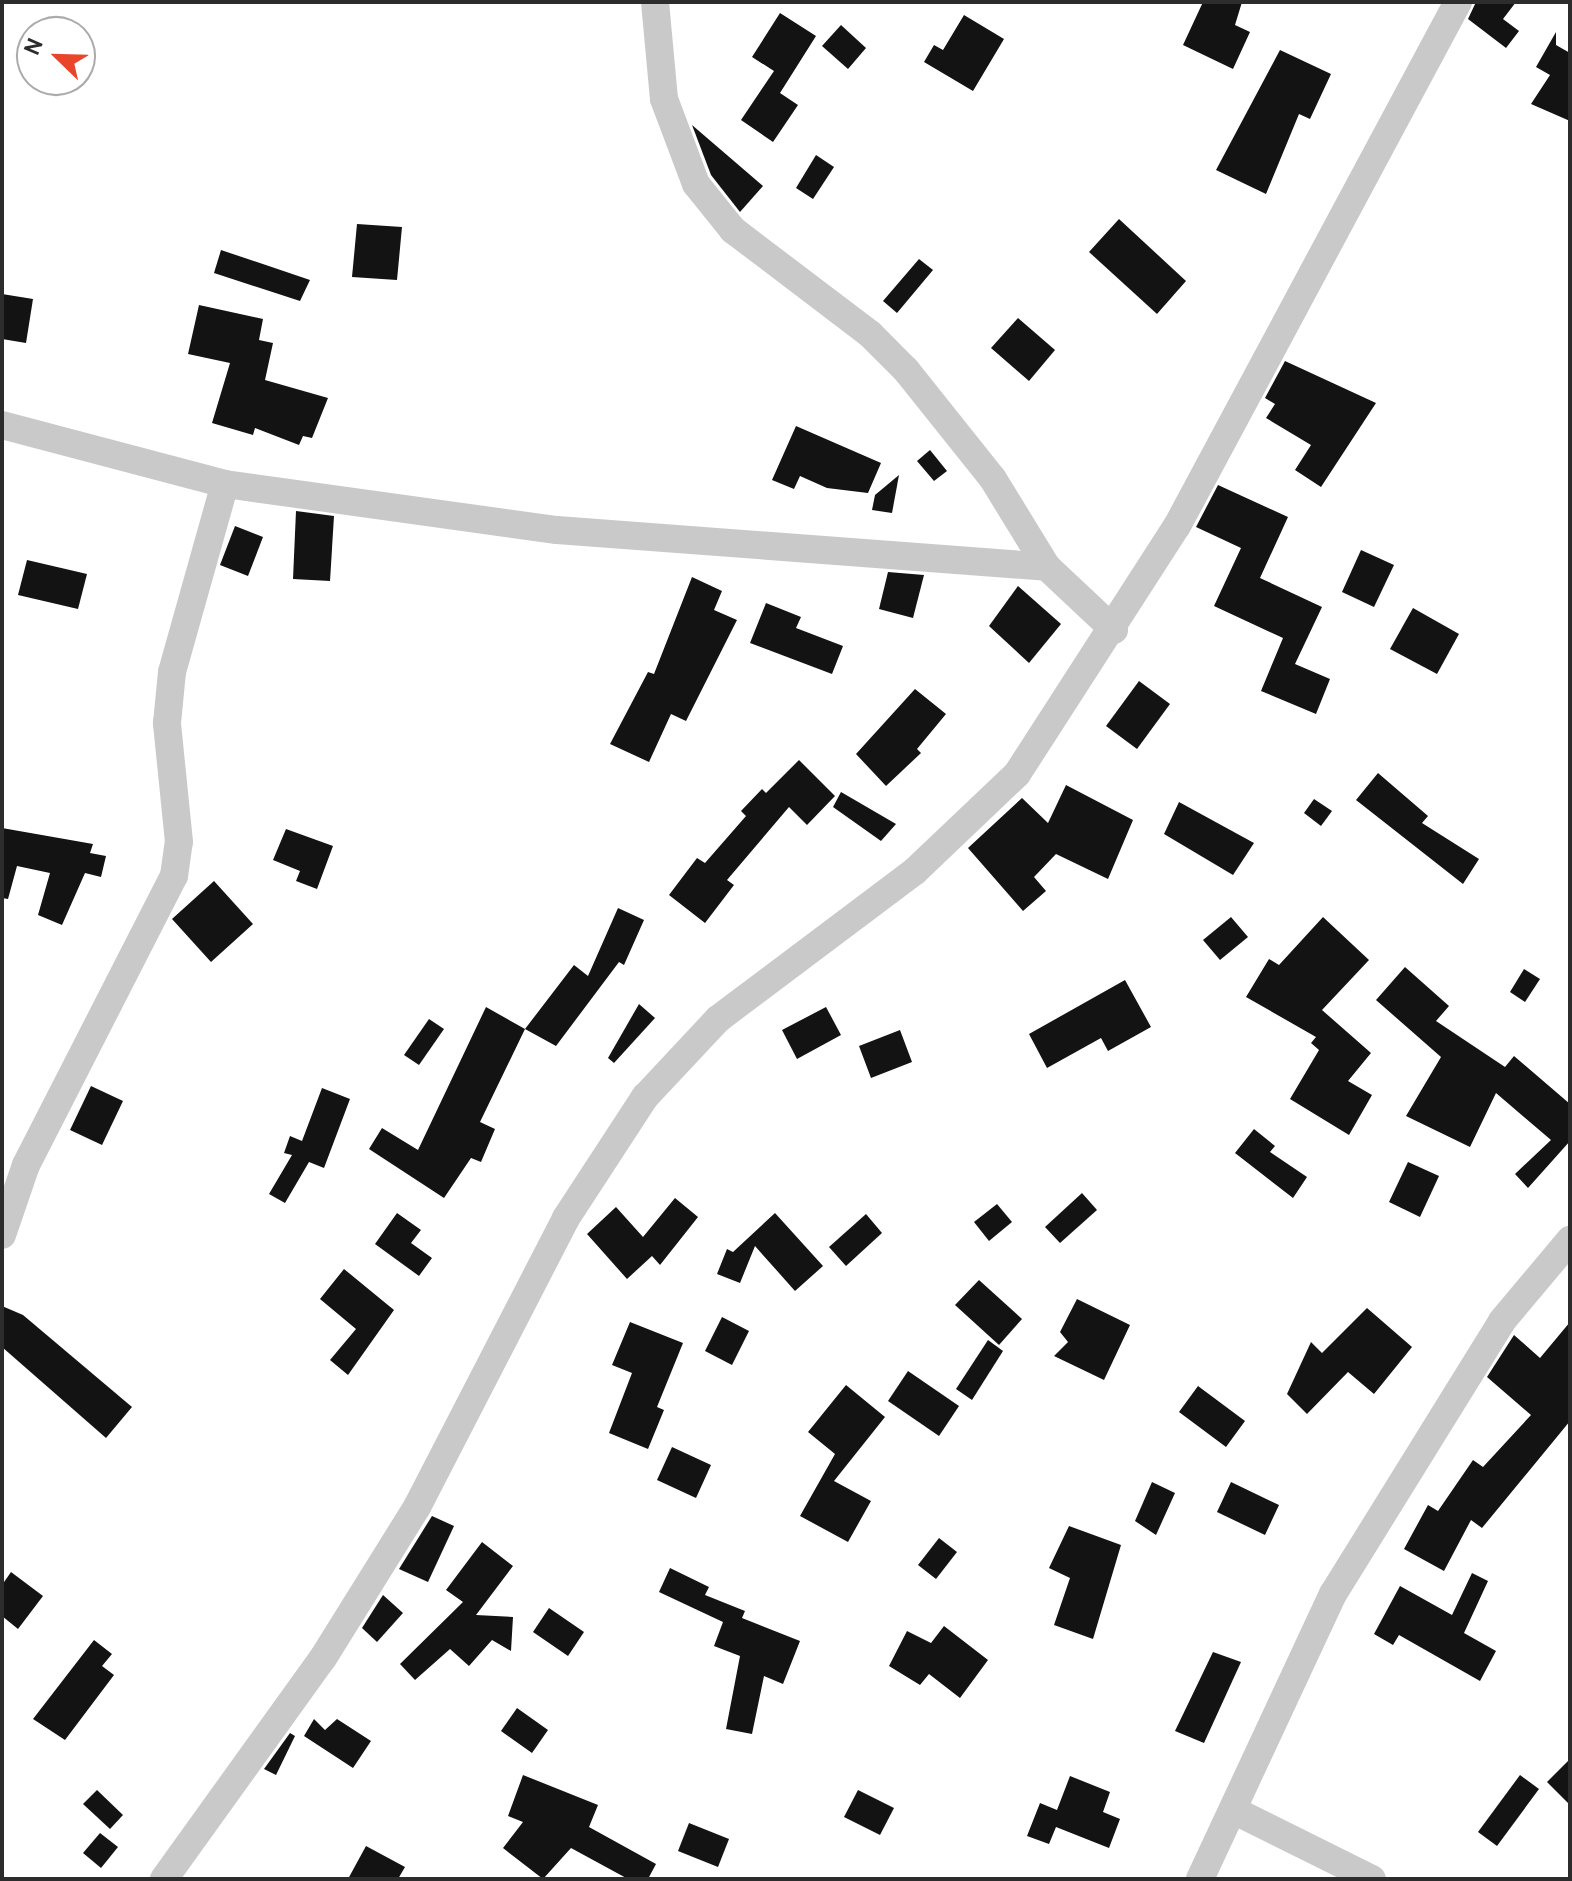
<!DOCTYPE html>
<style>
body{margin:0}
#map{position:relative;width:1572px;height:1881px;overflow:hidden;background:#fff;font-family:Overpass,sans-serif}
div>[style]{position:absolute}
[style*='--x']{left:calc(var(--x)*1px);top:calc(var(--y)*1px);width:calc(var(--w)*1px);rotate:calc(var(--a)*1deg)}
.building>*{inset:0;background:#131313}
.street>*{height:28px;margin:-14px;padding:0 14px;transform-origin:14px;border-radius:14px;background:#c9c9c9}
span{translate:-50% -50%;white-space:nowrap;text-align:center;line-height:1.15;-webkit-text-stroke:8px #fff;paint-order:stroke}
.frame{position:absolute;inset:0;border:4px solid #2c2c2c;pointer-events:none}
.north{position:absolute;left:16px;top:16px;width:80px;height:80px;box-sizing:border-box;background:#fff;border:2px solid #ababab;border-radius:50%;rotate:293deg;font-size:22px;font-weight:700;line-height:32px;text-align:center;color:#2c2c2c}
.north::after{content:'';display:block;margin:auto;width:28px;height:36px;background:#e8452a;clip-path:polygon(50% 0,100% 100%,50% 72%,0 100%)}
</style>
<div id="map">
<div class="building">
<i style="clip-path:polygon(1203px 2px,1242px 2px,1235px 25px,1250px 32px,1233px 69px,1183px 45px)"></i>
<i style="clip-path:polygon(1476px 2px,1516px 2px,1503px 19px,1519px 31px,1506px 48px,1468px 19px)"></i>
<i style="clip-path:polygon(780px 13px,816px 36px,780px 93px,798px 105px,773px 142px,741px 120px,774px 71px,752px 57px)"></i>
<i style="clip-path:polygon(964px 15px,1004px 39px,973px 91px,924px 62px,934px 45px,943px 50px)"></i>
<i style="clip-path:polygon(841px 25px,866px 48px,848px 69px,822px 46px)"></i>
<i style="clip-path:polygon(1556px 32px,1556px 45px,1570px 53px,1570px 121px,1531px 104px,1550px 75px,1536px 67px)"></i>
<i style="clip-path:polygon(1280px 50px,1331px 74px,1310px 119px,1299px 114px,1266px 194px,1216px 170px)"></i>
<i style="clip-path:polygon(692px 125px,763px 186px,740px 212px,711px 175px)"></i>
<i style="clip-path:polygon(816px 155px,834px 167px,813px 199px,796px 188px)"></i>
<i style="clip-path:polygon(1119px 219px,1186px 281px,1157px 314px,1089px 252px)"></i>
<i style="clip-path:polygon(357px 224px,402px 227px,397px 280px,352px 277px)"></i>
<i style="clip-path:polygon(221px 250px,310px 280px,300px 301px,214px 273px)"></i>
<i style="clip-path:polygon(919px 259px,933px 270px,897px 313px,883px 301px)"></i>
<i style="clip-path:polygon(2px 294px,33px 299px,26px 343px,2px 339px)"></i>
<i style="clip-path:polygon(199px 305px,263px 319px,259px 340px,273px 343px,265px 380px,328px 398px,312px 438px,303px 436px,299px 445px,255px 428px,253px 435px,212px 423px,230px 363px,188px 354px)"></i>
<i style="clip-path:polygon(1018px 318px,1055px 350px,1029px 381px,991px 348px)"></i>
<i style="clip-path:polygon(1285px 361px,1376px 403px,1321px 487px,1295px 470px,1311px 445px,1266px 418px,1275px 404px,1265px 398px)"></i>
<i style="clip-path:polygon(796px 426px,881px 463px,868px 493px,827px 488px,800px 476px,794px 489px,772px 480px)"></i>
<i style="clip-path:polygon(930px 450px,947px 471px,934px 481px,917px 461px)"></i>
<i style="clip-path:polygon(899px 475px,892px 513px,872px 510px,875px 495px)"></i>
<i style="clip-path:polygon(1218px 485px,1288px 517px,1260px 578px,1322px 607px,1295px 664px,1330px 679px,1316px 714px,1261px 691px,1283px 638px,1214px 606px,1241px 548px,1196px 527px)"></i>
<i style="clip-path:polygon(296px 511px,334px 516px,330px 581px,293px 579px)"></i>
<i style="clip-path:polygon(235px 526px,263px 537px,248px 576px,220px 565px)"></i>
<i style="clip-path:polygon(1361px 550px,1394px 565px,1374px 607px,1342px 592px)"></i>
<i style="clip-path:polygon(27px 560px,87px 574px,78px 609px,18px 595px)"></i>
<i style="clip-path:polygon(888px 572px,924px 575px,913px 618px,879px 609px)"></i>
<i style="clip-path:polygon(692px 577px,722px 591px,714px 610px,737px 620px,686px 721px,671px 714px,649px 762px,610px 744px,648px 672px,654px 674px)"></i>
<i style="clip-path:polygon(1018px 586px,1061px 624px,1029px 663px,989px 626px)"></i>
<i style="clip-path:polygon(766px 603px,801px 617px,796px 628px,843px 646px,832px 674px,750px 643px)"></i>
<i style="clip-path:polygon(1413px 608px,1459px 634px,1437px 674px,1390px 649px)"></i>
<i style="clip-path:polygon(1139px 681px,1170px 704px,1137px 749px,1106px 726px)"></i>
<i style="clip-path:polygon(915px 689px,946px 714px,917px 749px,921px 753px,886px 786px,856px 754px)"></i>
<i style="clip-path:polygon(799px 760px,835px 796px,807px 825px,789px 807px,727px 880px,734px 885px,705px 923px,669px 895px,697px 858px,705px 863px,746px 816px,741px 811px,762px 789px,766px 793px)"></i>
<i style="clip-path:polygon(1378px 773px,1428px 816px,1422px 823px,1479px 859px,1463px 884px,1356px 800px)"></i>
<i style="clip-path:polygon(1066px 785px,1133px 820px,1108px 879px,1056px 854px,1034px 877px,1046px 891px,1023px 911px,968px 848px,1022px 798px,1048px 823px)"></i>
<i style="clip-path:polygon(841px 792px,896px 824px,881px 841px,833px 807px)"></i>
<i style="clip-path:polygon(1314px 799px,1332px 811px,1321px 826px,1304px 813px)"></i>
<i style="clip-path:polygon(1179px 802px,1254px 843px,1233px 875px,1164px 834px)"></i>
<i style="clip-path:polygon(2px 828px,93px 844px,90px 853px,106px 856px,101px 877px,85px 873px,62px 925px,38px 915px,50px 873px,17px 866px,8px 899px,2px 898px)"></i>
<i style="clip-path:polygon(286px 829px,333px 846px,317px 889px,296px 881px,300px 871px,273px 860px)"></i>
<i style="clip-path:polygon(214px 881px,253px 924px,211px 962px,172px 919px)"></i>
<i style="clip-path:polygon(618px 908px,644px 920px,624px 965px,619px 962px,556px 1046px,525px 1029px,480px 1122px,495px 1129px,481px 1162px,471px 1158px,444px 1198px,369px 1149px,382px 1128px,418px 1150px,486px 1007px,525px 1029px,574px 965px,588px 976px)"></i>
<i style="clip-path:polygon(1231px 917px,1248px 937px,1220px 960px,1203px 940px)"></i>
<i style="clip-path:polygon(1323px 917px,1369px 960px,1322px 1010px,1371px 1053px,1348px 1081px,1372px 1095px,1349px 1135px,1290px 1099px,1319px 1050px,1311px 1043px,1316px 1037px,1246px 997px,1269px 959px,1279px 965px)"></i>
<i style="clip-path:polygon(1405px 967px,1449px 1006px,1436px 1021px,1505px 1067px,1514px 1056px,1570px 1104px,1570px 1141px,1528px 1188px,1515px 1174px,1551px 1140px,1496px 1093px,1470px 1147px,1406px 1116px,1441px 1057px,1376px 1000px)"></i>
<i style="clip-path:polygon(1524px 969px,1540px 979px,1525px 1002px,1510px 992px)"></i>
<i style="clip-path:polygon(1125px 980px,1151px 1027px,1108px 1051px,1101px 1038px,1047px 1068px,1029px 1034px)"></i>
<i style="clip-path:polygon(639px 1004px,655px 1018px,614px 1063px,608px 1058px)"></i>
<i style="clip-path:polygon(826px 1007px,841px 1035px,797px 1059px,782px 1030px)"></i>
<i style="clip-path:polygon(429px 1019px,444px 1029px,419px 1065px,404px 1055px)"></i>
<i style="clip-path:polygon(900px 1030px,912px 1062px,871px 1078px,859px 1046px)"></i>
<i style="clip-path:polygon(91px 1086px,123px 1101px,102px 1145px,70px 1130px)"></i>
<i style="clip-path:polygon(322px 1088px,350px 1099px,324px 1168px,309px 1162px,285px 1203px,269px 1194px,292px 1155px,284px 1153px,290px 1136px,302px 1141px)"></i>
<i style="clip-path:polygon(1254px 1129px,1275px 1146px,1270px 1152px,1307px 1177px,1293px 1198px,1235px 1153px)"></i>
<i style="clip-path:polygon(1408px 1162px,1439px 1176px,1420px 1217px,1389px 1202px)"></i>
<i style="clip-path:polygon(1082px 1193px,1097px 1210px,1060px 1243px,1045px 1227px)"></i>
<i style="clip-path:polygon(675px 1198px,698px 1217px,660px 1265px,652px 1256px,627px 1279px,587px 1234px,616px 1207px,643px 1237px)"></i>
<i style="clip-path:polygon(997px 1204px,1012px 1222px,989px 1241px,974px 1222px)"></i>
<i style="clip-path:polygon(397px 1213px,421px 1230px,411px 1243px,432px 1258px,419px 1276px,375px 1244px)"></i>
<i style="clip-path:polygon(775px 1213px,823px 1266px,795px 1291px,755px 1246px,740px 1283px,717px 1274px,727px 1249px,733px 1252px)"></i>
<i style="clip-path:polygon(866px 1214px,882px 1233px,846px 1266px,829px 1247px)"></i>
<i style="clip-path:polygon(344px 1269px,394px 1310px,348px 1375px,330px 1360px,356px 1329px,320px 1299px)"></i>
<i style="clip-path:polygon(979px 1280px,1022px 1319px,999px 1345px,955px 1305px)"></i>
<i style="clip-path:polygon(1077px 1299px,1130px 1325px,1104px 1380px,1054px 1356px,1068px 1342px,1060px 1332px)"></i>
<i style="clip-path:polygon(2px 1306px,23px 1315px,132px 1407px,106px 1438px,2px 1347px)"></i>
<i style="clip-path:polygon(1367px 1308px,1412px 1347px,1374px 1394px,1348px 1372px,1307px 1414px,1287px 1394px,1311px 1342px,1322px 1353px)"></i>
<i style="clip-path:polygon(722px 1317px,749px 1331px,732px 1365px,705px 1351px)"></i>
<i style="clip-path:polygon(630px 1322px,683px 1343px,657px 1407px,664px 1410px,648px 1449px,609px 1433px,632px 1373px,612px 1365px)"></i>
<i style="clip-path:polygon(1570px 1322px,1570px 1421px,1482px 1528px,1471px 1520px,1444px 1571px,1404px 1549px,1428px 1505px,1438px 1511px,1473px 1460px,1483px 1467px,1531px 1415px,1487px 1377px,1514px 1335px,1540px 1358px)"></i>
<i style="clip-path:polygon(988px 1340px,1003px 1351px,972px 1400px,956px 1389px)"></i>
<i style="clip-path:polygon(908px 1371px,959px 1406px,939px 1436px,888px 1401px)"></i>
<i style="clip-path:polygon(846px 1385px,885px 1417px,834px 1481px,871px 1501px,848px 1542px,800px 1516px,835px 1454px,808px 1432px)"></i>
<i style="clip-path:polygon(1198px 1386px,1245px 1421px,1226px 1447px,1179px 1412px)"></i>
<i style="clip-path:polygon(672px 1447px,711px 1465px,696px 1498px,657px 1480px)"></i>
<i style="clip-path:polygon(1152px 1482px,1175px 1493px,1156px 1535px,1135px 1521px)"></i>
<i style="clip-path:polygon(1231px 1482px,1279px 1505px,1265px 1535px,1217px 1512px)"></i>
<i style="clip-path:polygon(432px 1516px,454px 1526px,428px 1582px,399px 1569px)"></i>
<i style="clip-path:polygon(1069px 1526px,1121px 1545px,1093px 1639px,1054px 1625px,1070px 1578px,1049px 1568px)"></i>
<i style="clip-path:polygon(939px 1538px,957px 1552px,936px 1579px,918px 1565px)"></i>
<i style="clip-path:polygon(482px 1542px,513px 1566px,476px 1615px,513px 1617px,511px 1651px,492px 1640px,469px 1666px,450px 1649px,415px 1680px,400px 1664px,463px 1602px,446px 1590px)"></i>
<i style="clip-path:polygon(670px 1568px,709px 1587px,705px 1595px,745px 1611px,742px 1618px,800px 1641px,783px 1684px,764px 1676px,752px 1734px,726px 1729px,740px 1656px,714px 1646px,723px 1622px,659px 1592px)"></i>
<i style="clip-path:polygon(11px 1572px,43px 1596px,18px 1629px,2px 1616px,2px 1585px)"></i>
<i style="clip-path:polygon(1472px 1573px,1488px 1581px,1464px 1633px,1496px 1651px,1480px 1681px,1399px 1635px,1393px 1645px,1374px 1634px,1400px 1586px,1452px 1615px)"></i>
<i style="clip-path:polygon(383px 1595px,403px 1613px,377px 1642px,362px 1628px)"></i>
<i style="clip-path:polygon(549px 1608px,584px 1632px,568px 1656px,533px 1632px)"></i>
<i style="clip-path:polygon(944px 1626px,988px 1660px,960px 1698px,929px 1674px,920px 1685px,889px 1666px,907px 1631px,931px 1643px)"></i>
<i style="clip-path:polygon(94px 1640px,112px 1654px,102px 1666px,114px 1675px,65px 1740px,33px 1719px)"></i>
<i style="clip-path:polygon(1213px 1652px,1241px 1662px,1204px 1743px,1175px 1731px)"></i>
<i style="clip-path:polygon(517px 1708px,548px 1730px,532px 1753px,501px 1731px)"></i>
<i style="clip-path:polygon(314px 1719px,325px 1730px,337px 1719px,371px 1741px,353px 1768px,304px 1736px)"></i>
<i style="clip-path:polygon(290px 1733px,295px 1736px,276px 1775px,264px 1769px)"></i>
<i style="clip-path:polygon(1570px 1759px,1570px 1805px,1547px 1782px)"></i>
<i style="clip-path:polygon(523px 1775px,598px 1805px,589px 1827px,656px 1864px,648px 1879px,628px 1879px,571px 1848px,543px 1879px,503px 1848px,523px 1822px,508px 1816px)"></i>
<i style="clip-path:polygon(1520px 1775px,1539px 1789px,1497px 1846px,1478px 1832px)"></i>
<i style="clip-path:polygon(1070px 1776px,1110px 1792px,1103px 1812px,1120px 1819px,1109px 1848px,1056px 1827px,1049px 1844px,1027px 1836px,1040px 1803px,1057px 1810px)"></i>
<i style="clip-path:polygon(97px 1790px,123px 1815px,110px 1829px,83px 1804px)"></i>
<i style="clip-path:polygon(858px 1790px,894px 1808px,880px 1835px,844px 1817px)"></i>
<i style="clip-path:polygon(689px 1823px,729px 1839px,718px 1867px,678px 1851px)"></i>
<i style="clip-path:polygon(100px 1833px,118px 1847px,101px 1868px,83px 1853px)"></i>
<i style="clip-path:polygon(366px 1846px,405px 1867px,398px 1879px,348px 1879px)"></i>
</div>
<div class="street">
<i style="--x:655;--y:2;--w:97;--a:84.7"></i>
<i style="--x:664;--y:99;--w:91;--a:69.4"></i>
<i style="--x:696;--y:184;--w:59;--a:51.2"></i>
<i style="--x:733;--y:230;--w:172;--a:37.2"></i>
<i style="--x:870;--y:334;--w:51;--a:45"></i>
<i style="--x:906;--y:370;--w:139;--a:51.4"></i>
<i style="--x:993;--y:479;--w:103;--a:58.5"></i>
<i style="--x:1047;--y:567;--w:92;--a:43.2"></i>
<i style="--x:2;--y:425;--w:231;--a:14.8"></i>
<i style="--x:225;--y:484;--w:335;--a:7.9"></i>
<i style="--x:557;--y:530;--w:491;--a:4.3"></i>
<i style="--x:2;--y:1235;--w:74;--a:-71.1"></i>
<i style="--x:26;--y:1165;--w:325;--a:-62.9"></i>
<i style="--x:174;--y:876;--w:34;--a:-82"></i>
<i style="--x:179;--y:842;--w:120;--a:-95.8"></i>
<i style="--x:167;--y:723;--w:51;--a:-84.4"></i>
<i style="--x:172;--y:672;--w:195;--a:-74.3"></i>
<i style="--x:1233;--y:1810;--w:155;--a:26.4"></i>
<i style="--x:164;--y:1879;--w:272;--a:-54.3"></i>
<i style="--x:323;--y:1658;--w:178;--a:-58.1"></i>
<i style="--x:417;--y:1507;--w:325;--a:-62.7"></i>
<i style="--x:566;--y:1218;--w:145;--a:-56.9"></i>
<i style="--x:645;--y:1097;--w:107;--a:-46.9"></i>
<i style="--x:718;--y:1019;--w:246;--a:-36.9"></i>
<i style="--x:915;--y:871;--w:141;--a:-43.6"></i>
<i style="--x:1017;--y:774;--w:295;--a:-57.2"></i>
<i style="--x:1177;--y:526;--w:595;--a:-61.8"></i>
<i style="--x:1200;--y:1879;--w:315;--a:-65"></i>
<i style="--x:1333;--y:1594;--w:321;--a:-58.2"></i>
<i style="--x:1502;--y:1321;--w:106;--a:-50"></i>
</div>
<div class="frame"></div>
<div class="north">N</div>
</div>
